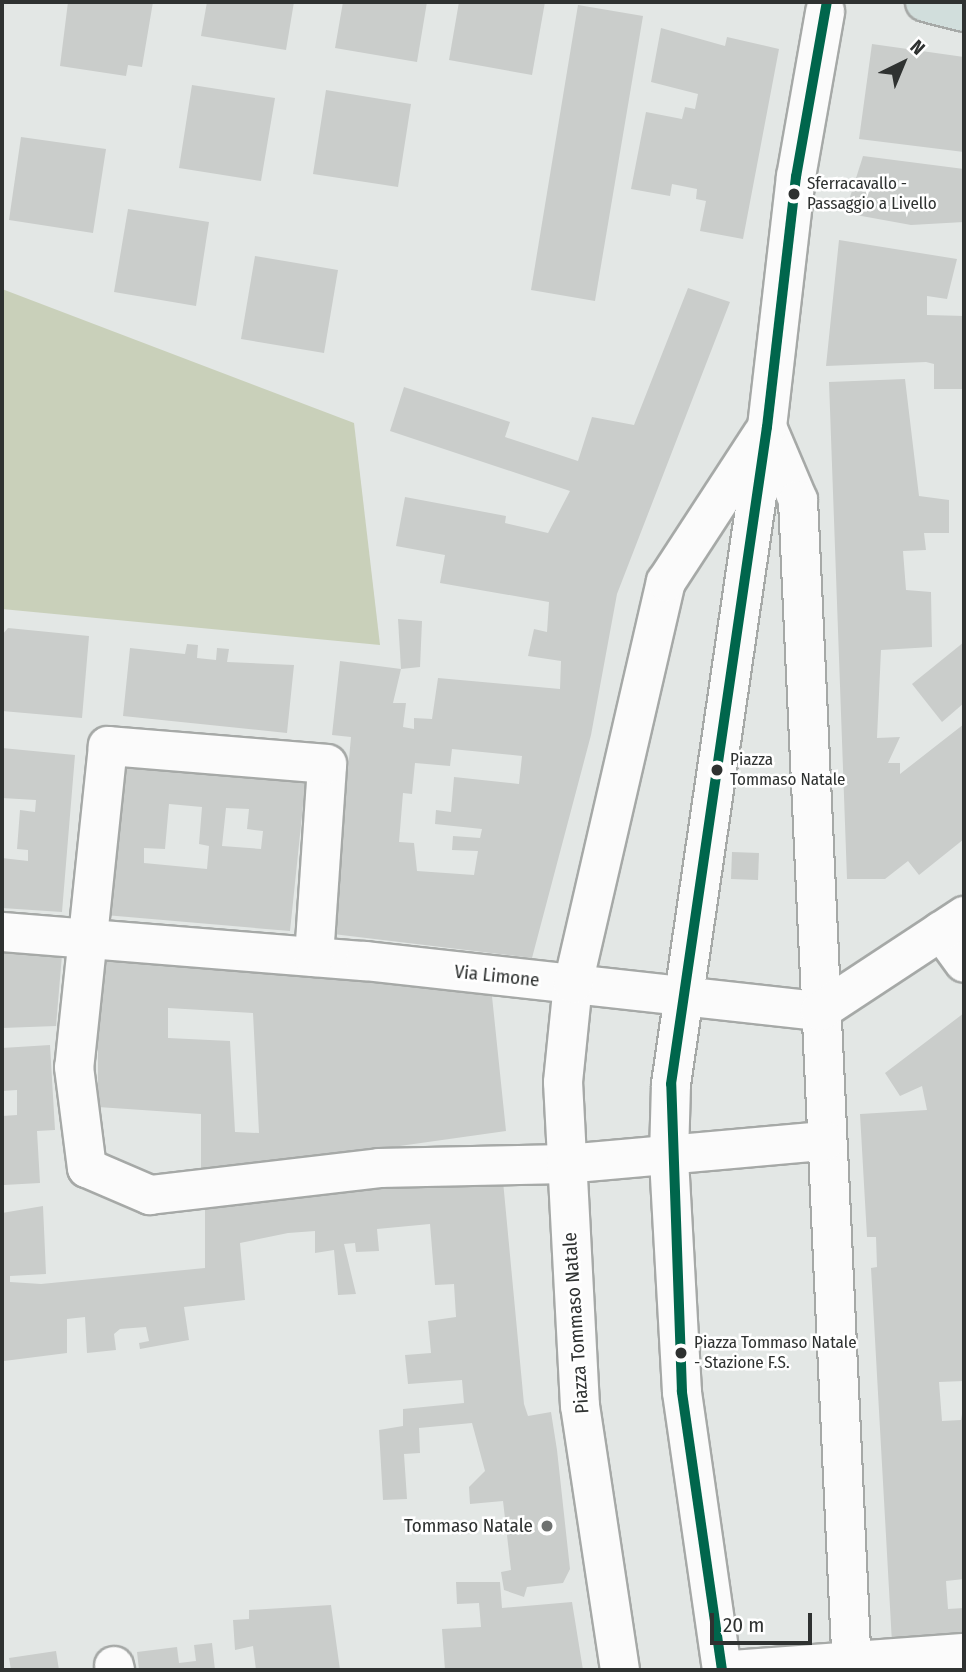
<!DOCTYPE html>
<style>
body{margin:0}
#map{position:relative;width:966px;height:1672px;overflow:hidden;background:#e3e7e5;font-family:"Fira Sans Condensed",sans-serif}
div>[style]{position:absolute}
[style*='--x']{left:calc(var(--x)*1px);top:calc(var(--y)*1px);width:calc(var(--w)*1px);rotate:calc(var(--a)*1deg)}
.green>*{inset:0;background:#c9d0ba}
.building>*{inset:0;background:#cacdcb}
.roads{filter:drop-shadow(2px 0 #a6a9a7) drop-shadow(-2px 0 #a6a9a7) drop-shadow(0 2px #a6a9a7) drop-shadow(0 -2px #a6a9a7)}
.minor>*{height:38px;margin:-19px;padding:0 19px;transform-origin:19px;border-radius:19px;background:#fbfbfb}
.highway>*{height:38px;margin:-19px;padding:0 19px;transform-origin:19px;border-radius:19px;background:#d1dedc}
.bus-1>*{height:10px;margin:-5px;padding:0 5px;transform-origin:5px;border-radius:5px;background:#00664c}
.dots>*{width:19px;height:19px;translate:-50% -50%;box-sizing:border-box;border:4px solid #fff;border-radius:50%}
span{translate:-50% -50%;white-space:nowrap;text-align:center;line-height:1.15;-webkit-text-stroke:5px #fff;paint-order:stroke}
.bus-label{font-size:17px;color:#2f3231}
.left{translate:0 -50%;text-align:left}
.street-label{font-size:19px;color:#2f3231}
.poi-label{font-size:19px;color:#2f3231}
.right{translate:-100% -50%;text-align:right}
.frame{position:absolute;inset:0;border:4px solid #2f3231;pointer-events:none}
.north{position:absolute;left:868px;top:28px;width:70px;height:70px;-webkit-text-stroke:5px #fff;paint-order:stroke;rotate:43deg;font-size:19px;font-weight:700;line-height:28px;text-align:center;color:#2f3231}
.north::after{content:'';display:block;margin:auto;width:24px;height:32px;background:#2f3231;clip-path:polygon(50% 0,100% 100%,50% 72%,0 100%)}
.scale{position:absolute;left:710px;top:1613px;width:102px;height:32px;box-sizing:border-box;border:4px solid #2f3231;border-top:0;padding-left:9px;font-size:21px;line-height:24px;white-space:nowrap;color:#2f3231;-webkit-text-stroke:5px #fff;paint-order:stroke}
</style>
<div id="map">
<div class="green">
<i style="clip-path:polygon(2px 289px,354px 423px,380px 645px,2px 609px)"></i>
</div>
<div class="building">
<i style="clip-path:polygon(68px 2px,153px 2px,142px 67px,128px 65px,126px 76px,60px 66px)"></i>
<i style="clip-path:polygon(207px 2px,294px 2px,286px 50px,201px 36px)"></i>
<i style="clip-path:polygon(343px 2px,427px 2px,417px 62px,335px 48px)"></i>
<i style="clip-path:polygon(459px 2px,545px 2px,532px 75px,449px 60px)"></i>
<i style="clip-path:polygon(578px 5px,643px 16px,595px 301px,531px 290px)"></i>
<i style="clip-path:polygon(661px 28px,725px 46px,727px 37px,779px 49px,743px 239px,700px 231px,706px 201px,696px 199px,697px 189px,672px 184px,670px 196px,631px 189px,646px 112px,682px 119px,685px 107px,695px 109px,698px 94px,651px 82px)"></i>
<i style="clip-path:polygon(872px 44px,964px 57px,964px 152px,859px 139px)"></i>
<i style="clip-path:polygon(192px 85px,275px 98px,261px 181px,179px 168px)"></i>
<i style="clip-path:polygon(326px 90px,411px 104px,398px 187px,313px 174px)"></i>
<i style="clip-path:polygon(21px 137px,106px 149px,93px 233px,9px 220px)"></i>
<i style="clip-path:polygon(863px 156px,964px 169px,964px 222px,911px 225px,845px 213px)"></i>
<i style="clip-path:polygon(128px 209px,209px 222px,196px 306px,114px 292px)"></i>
<i style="clip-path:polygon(839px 240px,957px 259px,947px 299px,927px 296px,927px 315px,964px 316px,964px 389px,934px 389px,934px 364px,926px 362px,826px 366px)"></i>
<i style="clip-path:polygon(255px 256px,338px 270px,324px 353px,241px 339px)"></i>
<i style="clip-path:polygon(evenodd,688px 288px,730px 302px,617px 594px,591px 735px,532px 958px,333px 934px,351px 737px,332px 735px,340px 661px,401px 669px,393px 703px,406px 703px,403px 727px,414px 729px,414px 718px,432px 719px,438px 678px,560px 689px,561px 661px,528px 656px,534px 629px,547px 632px,549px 602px,440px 583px,445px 555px,396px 546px,405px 497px,506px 516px,505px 523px,548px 533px,570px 491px,390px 431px,404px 387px,510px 422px,505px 437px,578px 461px,592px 417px,634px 425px,688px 288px,452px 749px,522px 756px,519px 784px,454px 777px,451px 812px,436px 810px,435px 824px,482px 829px,480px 838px,453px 836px,452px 850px,478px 851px,474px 875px,417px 871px,414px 843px,399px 842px,403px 793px,412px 794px,415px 763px,450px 766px,452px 749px)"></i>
<i style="clip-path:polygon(905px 379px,919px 496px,949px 500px,949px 533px,924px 533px,926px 550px,903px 551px,906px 590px,931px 592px,932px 647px,881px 650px,877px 738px,900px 737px,888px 763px,900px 763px,900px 774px,964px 724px,964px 839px,919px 875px,908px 861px,885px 879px,847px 879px,829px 382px)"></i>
<i style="clip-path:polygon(398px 619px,422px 621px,420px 667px,401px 669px)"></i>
<i style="clip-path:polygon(8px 628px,89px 636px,82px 718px,2px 711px,2px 635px)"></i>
<i style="clip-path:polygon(964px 642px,964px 703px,942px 722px,912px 684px)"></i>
<i style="clip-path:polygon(187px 644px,198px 645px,197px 658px,216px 660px,217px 648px,229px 649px,227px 662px,294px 665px,287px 733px,123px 716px,130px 648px,185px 654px)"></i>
<i style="clip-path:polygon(2px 748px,75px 755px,62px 912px,2px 908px,2px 858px,28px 861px,28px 850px,17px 849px,20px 810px,35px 812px,36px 800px,2px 798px)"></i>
<i style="clip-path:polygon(evenodd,119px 760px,306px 777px,290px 931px,105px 915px,119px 760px,169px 804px,202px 807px,199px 844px,209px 846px,207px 869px,144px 863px,144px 848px,165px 849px,169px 804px,119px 760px,226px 808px,249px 809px,247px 829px,263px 831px,261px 849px,222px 846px,226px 808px)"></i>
<i style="clip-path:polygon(732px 852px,759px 853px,758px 880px,731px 879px)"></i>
<i style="clip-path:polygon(2px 949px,62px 955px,56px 1026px,2px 1028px)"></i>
<i style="clip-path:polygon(evenodd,98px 954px,360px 982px,490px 977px,506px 1131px,201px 1174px,201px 1114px,98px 1107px,98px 954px,168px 1008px,253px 1013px,259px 1133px,235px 1132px,230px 1041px,168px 1038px,168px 1008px)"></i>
<i style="clip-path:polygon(964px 1013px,964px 1381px,939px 1382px,942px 1421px,961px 1420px,964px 1402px,964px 1579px,946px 1581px,948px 1609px,964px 1608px,964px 1639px,892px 1643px,871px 1268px,877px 1267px,876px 1237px,867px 1237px,860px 1114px,927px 1110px,922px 1086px,900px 1096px,885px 1073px)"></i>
<i style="clip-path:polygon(50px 1045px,55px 1130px,37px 1131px,40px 1183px,4px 1185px,2px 1116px,17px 1115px,17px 1090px,2px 1091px,2px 1048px)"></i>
<i style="clip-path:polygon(503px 1181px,524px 1404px,528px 1416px,551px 1412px,557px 1450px,570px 1569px,563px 1583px,527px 1587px,524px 1597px,504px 1590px,501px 1572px,511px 1570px,503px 1501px,470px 1504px,469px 1487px,485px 1471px,472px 1423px,419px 1428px,420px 1453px,404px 1454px,407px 1499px,383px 1500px,379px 1430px,403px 1426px,403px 1409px,464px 1403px,462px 1380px,408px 1384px,405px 1355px,431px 1353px,428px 1321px,456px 1317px,454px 1284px,435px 1285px,430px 1224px,377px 1229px,379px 1251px,356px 1252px,355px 1243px,344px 1244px,356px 1294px,338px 1295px,334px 1250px,315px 1253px,315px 1231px,288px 1233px,240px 1243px,245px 1300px,184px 1307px,189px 1340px,140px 1349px,139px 1343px,149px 1341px,146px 1327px,120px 1329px,114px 1334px,116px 1350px,87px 1353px,85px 1317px,67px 1319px,67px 1353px,4px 1361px,2px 1213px,43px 1206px,46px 1274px,10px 1276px,10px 1282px,41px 1284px,205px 1268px,205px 1201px)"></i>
<i style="clip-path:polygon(456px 1582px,500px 1582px,502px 1608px,572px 1602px,583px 1670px,445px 1670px,442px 1629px,481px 1627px,479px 1603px,457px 1604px)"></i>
<i style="clip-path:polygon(331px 1605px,340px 1670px,256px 1670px,253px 1646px,235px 1650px,233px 1620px,249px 1619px,249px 1610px)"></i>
<i style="clip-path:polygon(212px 1643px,215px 1670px,139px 1670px,137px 1652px,177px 1647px,179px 1663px,196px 1661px,194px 1645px)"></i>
<i style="clip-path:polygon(56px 1651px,59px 1670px,11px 1670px,9px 1658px)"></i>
</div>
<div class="roads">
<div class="minor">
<i style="--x:767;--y:427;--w:79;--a:67"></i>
<i style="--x:798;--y:500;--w:1171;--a:87.36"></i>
<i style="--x:941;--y:931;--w:39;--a:54"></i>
<i style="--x:2;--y:932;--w:364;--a:4.6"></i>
<i style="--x:365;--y:961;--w:458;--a:6.3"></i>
<i style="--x:820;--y:1011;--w:173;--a:-33.4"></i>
<i style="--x:314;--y:957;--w:193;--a:-86.1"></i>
<i style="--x:327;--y:764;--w:220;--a:-175.3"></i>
<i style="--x:108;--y:746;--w:323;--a:96"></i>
<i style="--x:74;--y:1067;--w:102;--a:82.7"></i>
<i style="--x:87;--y:1168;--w:69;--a:23.2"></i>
<i style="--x:150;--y:1195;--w:231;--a:-6.7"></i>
<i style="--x:379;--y:1168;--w:187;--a:-1.2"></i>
<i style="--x:566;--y:1164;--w:260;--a:-5.1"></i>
<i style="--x:114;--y:1666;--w:4;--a:76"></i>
<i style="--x:620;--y:1670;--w:267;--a:-98.6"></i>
<i style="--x:580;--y:1406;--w:324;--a:-93"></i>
<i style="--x:563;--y:1082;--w:99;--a:-84.2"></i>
<i style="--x:573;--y:984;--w:413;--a:-77"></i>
<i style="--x:666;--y:582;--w:176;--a:-56.9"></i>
<i style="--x:722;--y:1670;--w:281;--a:-98.2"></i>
<i style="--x:682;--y:1392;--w:236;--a:-93.2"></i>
<i style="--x:669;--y:1156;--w:72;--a:-88.4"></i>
<i style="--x:671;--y:1084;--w:664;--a:-81.69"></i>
<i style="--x:767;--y:427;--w:252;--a:-83.4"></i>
<i style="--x:796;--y:177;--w:168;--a:-80"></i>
<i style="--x:731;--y:1670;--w:234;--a:-4.2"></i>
</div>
<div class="highway">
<i style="--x:925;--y:2;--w:40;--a:14.4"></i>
</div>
</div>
<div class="bus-1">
<i style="--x:722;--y:1670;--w:281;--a:-98.2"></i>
<i style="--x:682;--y:1392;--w:308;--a:-92"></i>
<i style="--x:671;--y:1084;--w:664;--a:-81.69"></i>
<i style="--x:767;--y:427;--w:252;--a:-83.4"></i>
<i style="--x:796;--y:177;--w:178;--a:-80"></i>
</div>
<div class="dots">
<i style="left:794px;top:194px;background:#2f3231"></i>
<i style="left:717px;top:770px;background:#2f3231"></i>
<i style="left:681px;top:1353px;background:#2f3231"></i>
<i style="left:547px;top:1526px;background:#6e7170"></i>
</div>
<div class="bus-label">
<span class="left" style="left:807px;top:194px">Sferracavallo -<br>Passaggio a Livello</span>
<span class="left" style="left:730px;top:770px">Piazza<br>Tommaso Natale</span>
<span class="left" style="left:694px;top:1353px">Piazza Tommaso Natale<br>- Stazione F.S.</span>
</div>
<div class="street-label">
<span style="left:497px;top:976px;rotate:6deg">Via Limone</span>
<span style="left:576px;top:1323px;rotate:-94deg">Piazza Tommaso Natale</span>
</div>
<div class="poi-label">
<span class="right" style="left:533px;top:1526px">Tommaso Natale</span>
</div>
<div class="frame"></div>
<div class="north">N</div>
<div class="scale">20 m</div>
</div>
